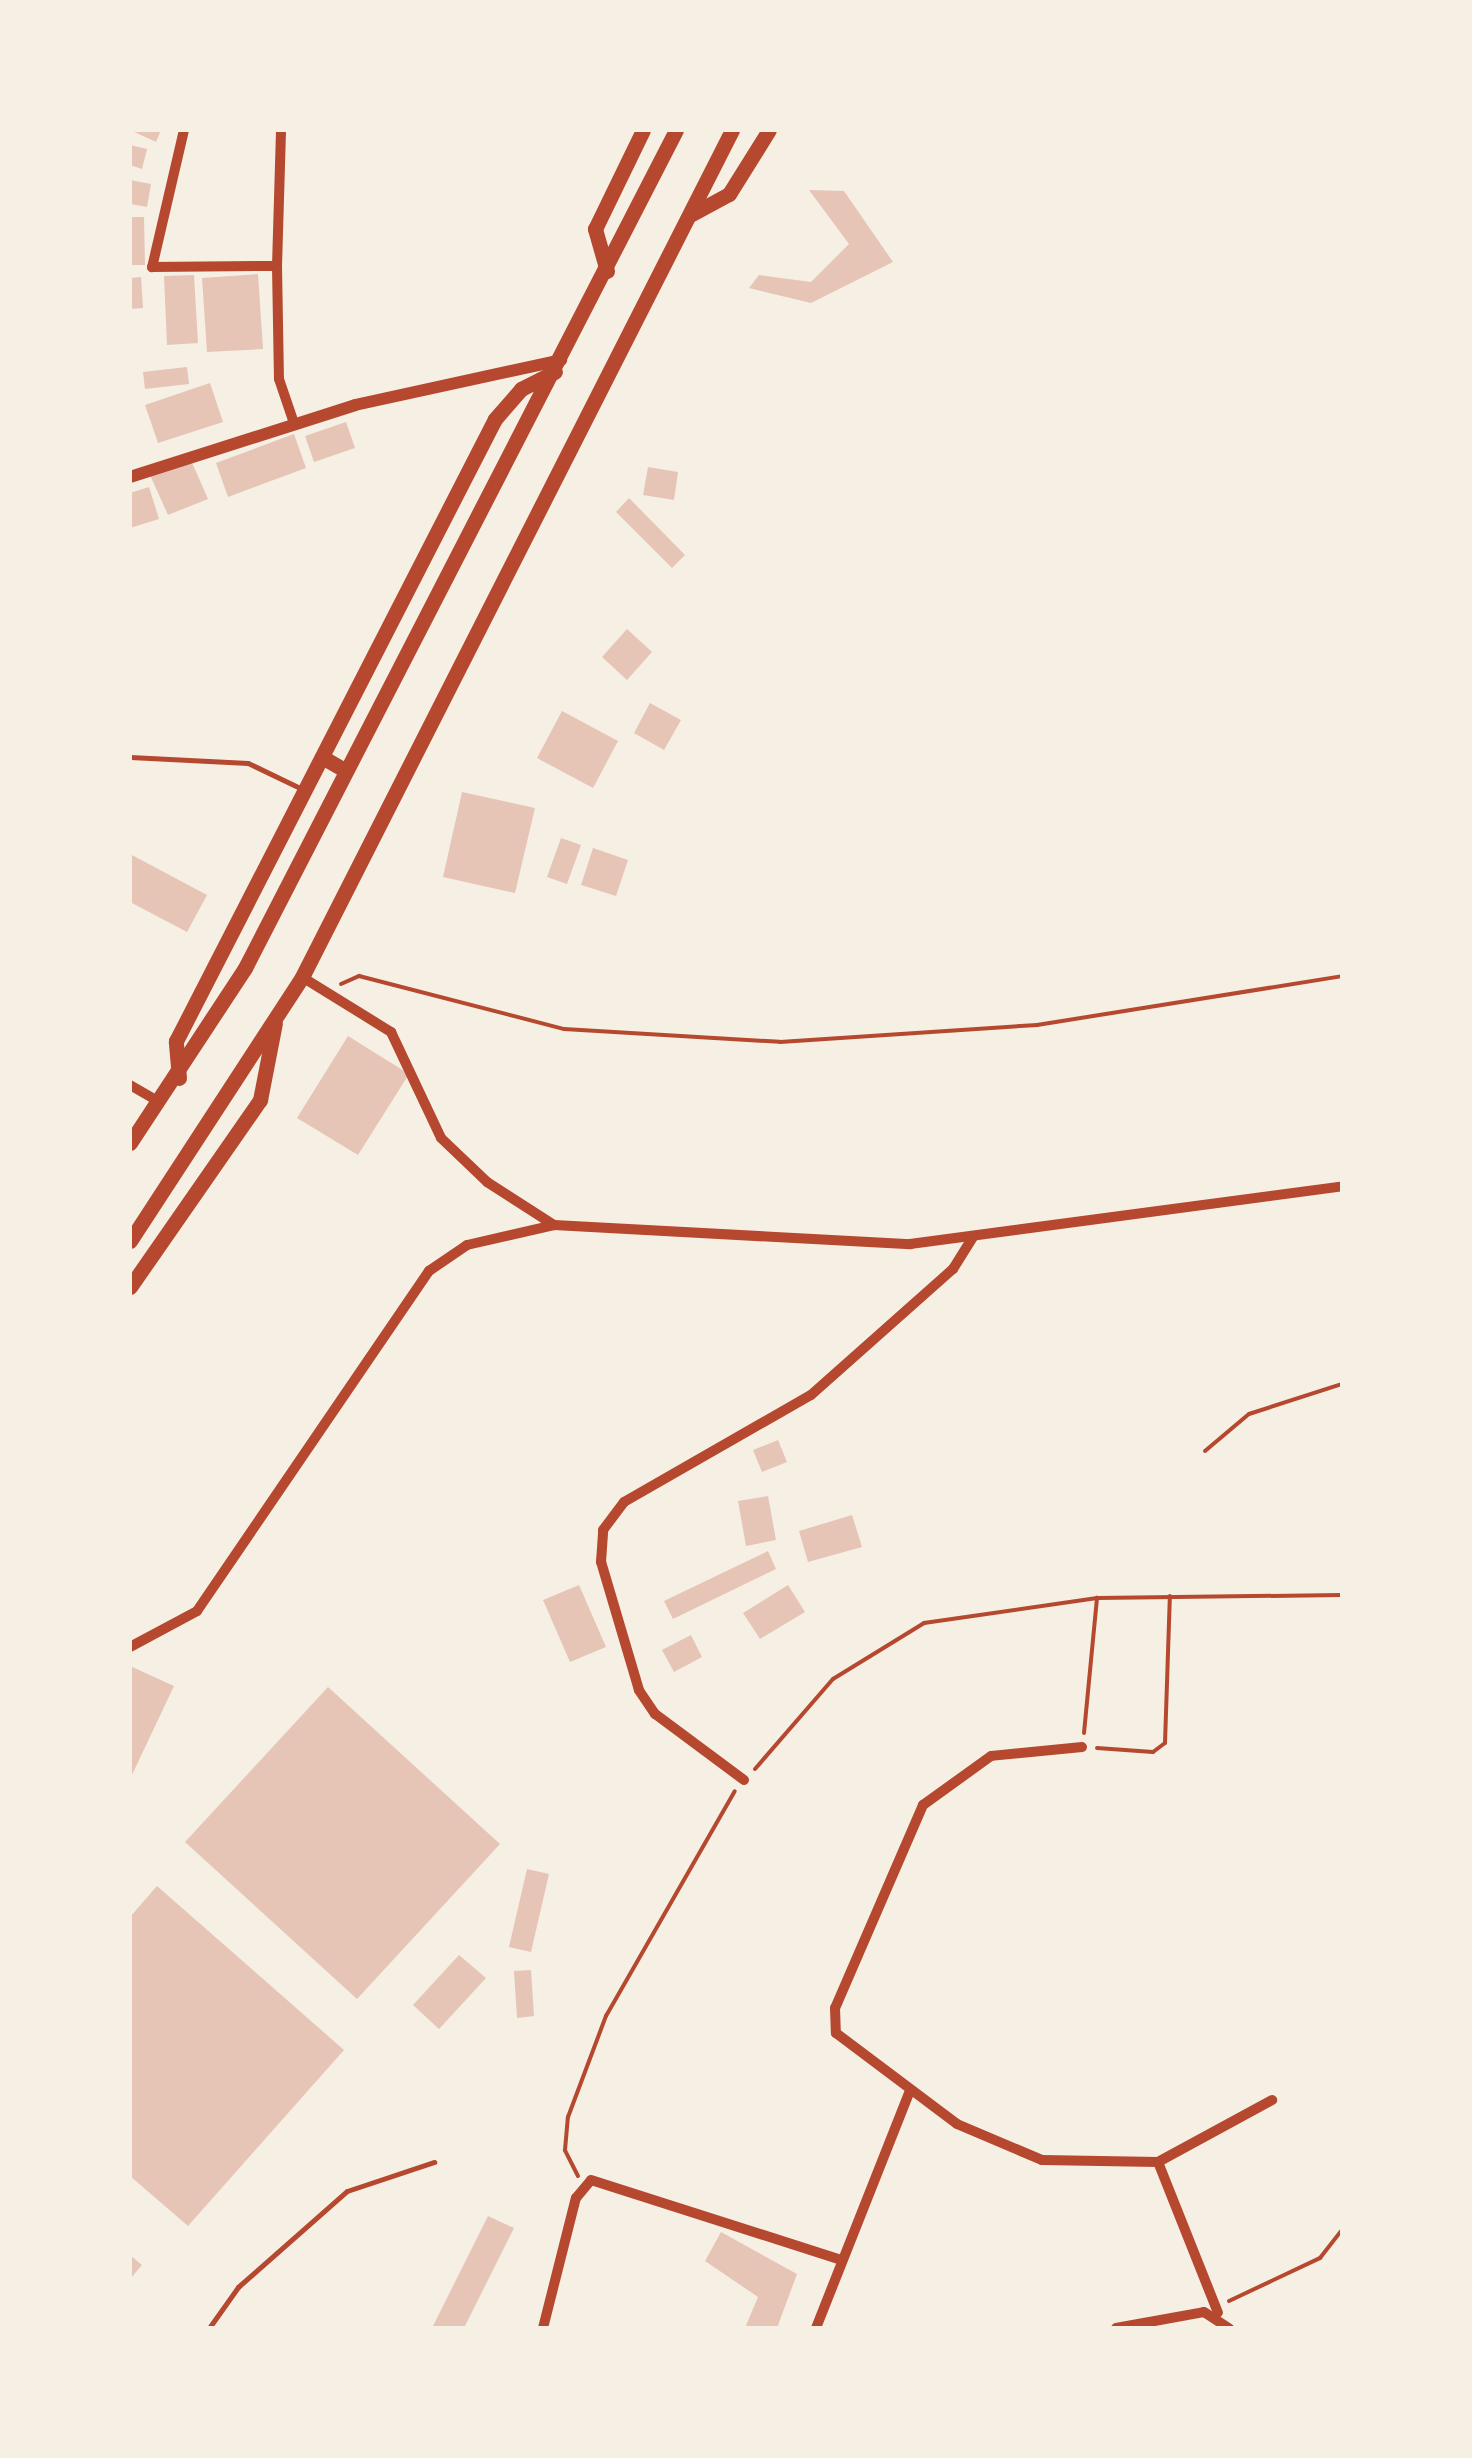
<!DOCTYPE html>
<style>
body{margin:0}
#map{position:relative;width:1472px;height:2458px;overflow:hidden;background:#f6efe4;font-family:"Titillium Web",sans-serif}
div>[style]{position:absolute}
[style*='--x']{left:calc(var(--x)*1px);top:calc(var(--y)*1px);width:calc(var(--w)*1px);rotate:calc(var(--a)*1deg)}
.building>*{inset:0;background:#e6c5b7}
.path>*{height:4px;margin:-2px;padding:0 2px;transform-origin:2px;border-radius:2px;background:#b5482f}
.service>*{height:5px;margin:-2.5px;padding:0 2.5px;transform-origin:2.5px;border-radius:2.5px;background:#b5482f}
.minor>*{height:10px;margin:-5px;padding:0 5px;transform-origin:5px;border-radius:5px;background:#b5482f}
.tertiary>*{height:12px;margin:-6px;padding:0 6px;transform-origin:6px;border-radius:6px;background:#b5482f}
.primary>*{height:15px;margin:-7.5px;padding:0 7.5px;transform-origin:7.5px;border-radius:7.5px;background:#b5482f}
.trunk>*{height:15px;margin:-7.5px;padding:0 7.5px;transform-origin:7.5px;border-radius:7.5px;background:#b5482f}
span{translate:-50% -50%;white-space:nowrap;text-align:center;line-height:1.15;-webkit-text-stroke:8px #f6efe4;paint-order:stroke}
.frame{position:absolute;inset:0;border:132px solid #f6efe4;pointer-events:none}
</style>
<div id="map">
<div class="building">
<i style="clip-path:polygon(130px 130px,161px 130px,156px 142px)"></i>
<i style="clip-path:polygon(130px 145px,147px 149px,142px 169px,130px 165px)"></i>
<i style="clip-path:polygon(130px 180px,151px 184px,147px 207px,130px 204px)"></i>
<i style="clip-path:polygon(809px 190px,844px 191px,893px 262px,811px 303px,749px 288px,759px 275px,811px 282px,849px 244px)"></i>
<i style="clip-path:polygon(130px 217px,144px 217px,145px 265px,130px 265px)"></i>
<i style="clip-path:polygon(258px 274px,263px 349px,207px 352px,202px 278px)"></i>
<i style="clip-path:polygon(194px 275px,198px 343px,167px 345px,164px 276px)"></i>
<i style="clip-path:polygon(141px 277px,143px 308px,130px 309px,130px 278px)"></i>
<i style="clip-path:polygon(187px 367px,189px 384px,145px 389px,143px 372px)"></i>
<i style="clip-path:polygon(210px 383px,223px 422px,158px 443px,145px 405px)"></i>
<i style="clip-path:polygon(346px 422px,355px 448px,314px 462px,305px 436px)"></i>
<i style="clip-path:polygon(294px 434px,306px 468px,228px 497px,216px 463px)"></i>
<i style="clip-path:polygon(190px 458px,208px 499px,168px 515px,150px 475px)"></i>
<i style="clip-path:polygon(648px 467px,678px 472px,674px 500px,643px 495px)"></i>
<i style="clip-path:polygon(149px 487px,159px 519px,130px 528px,130px 493px)"></i>
<i style="clip-path:polygon(629px 498px,685px 555px,672px 568px,616px 512px)"></i>
<i style="clip-path:polygon(627px 629px,652px 652px,627px 680px,602px 657px)"></i>
<i style="clip-path:polygon(650px 703px,681px 720px,664px 750px,634px 733px)"></i>
<i style="clip-path:polygon(562px 711px,618px 741px,593px 788px,537px 758px)"></i>
<i style="clip-path:polygon(462px 792px,535px 808px,515px 893px,443px 877px)"></i>
<i style="clip-path:polygon(561px 838px,581px 845px,567px 884px,547px 877px)"></i>
<i style="clip-path:polygon(593px 848px,628px 860px,616px 896px,581px 885px)"></i>
<i style="clip-path:polygon(130px 854px,207px 895px,187px 932px,130px 902px)"></i>
<i style="clip-path:polygon(348px 1036px,409px 1074px,358px 1155px,297px 1118px)"></i>
<i style="clip-path:polygon(778px 1440px,787px 1462px,762px 1472px,753px 1450px)"></i>
<i style="clip-path:polygon(768px 1496px,776px 1540px,746px 1546px,738px 1501px)"></i>
<i style="clip-path:polygon(852px 1515px,862px 1547px,808px 1562px,799px 1531px)"></i>
<i style="clip-path:polygon(768px 1551px,776px 1569px,673px 1619px,664px 1601px)"></i>
<i style="clip-path:polygon(579px 1585px,606px 1647px,570px 1662px,543px 1600px)"></i>
<i style="clip-path:polygon(788px 1585px,805px 1612px,760px 1639px,743px 1613px)"></i>
<i style="clip-path:polygon(691px 1635px,702px 1657px,674px 1672px,662px 1650px)"></i>
<i style="clip-path:polygon(130px 1666px,174px 1686px,130px 1779px)"></i>
<i style="clip-path:polygon(328px 1687px,500px 1844px,357px 1999px,185px 1842px)"></i>
<i style="clip-path:polygon(527px 1869px,549px 1874px,531px 1952px,509px 1947px)"></i>
<i style="clip-path:polygon(157px 1886px,344px 2050px,188px 2226px,130px 2176px,130px 1917px)"></i>
<i style="clip-path:polygon(459px 1955px,486px 1978px,439px 2029px,413px 2005px)"></i>
<i style="clip-path:polygon(531px 1970px,534px 2016px,517px 2018px,514px 1971px)"></i>
<i style="clip-path:polygon(488px 2216px,514px 2228px,464px 2328px,432px 2328px)"></i>
<i style="clip-path:polygon(721px 2232px,797px 2274px,777px 2328px,745px 2328px,758px 2297px,705px 2261px)"></i>
<i style="clip-path:polygon(130px 2255px,142px 2265px,130px 2279px)"></i>
</div>
<div class="path">
<i style="--x:341;--y:984;--w:20;--a:-24"></i>
<i style="--x:359;--y:976;--w:212;--a:14.5"></i>
<i style="--x:564;--y:1029;--w:216;--a:3.4"></i>
<i style="--x:780;--y:1042;--w:258;--a:-3.8"></i>
<i style="--x:1037;--y:1025;--w:309;--a:-9.1"></i>
<i style="--x:1205;--y:1451;--w:57;--a:-40.1"></i>
<i style="--x:1249;--y:1414;--w:98;--a:-17.9"></i>
<i style="--x:1084;--y:1733;--w:136;--a:-84.5"></i>
<i style="--x:1097;--y:1748;--w:56;--a:4.1"></i>
<i style="--x:1153;--y:1752;--w:15;--a:-37"></i>
<i style="--x:1165;--y:1743;--w:147;--a:-88.1"></i>
<i style="--x:755;--y:1769;--w:119;--a:-49.1"></i>
<i style="--x:833;--y:1679;--w:107;--a:-31.6"></i>
<i style="--x:924;--y:1623;--w:175;--a:-8.2"></i>
<i style="--x:1097;--y:1598;--w:245;--a:-0.7"></i>
<i style="--x:578;--y:2176;--w:29;--a:-117"></i>
<i style="--x:565;--y:2150;--w:33;--a:-85"></i>
<i style="--x:568;--y:2117;--w:108;--a:-69.4"></i>
<i style="--x:606;--y:2016;--w:259;--a:-60.2"></i>
<i style="--x:1229;--y:2301;--w:101;--a:-25.3"></i>
<i style="--x:1320;--y:2258;--w:36;--a:-52"></i>
</div>
<div class="service">
<i style="--x:130;--y:757;--w:118;--a:2.9"></i>
<i style="--x:248;--y:763;--w:60;--a:25.7"></i>
<i style="--x:209;--y:2328;--w:50;--a:-54.7"></i>
<i style="--x:238;--y:2287;--w:145;--a:-41.4"></i>
<i style="--x:347;--y:2191;--w:92;--a:-18.4"></i>
</div>
<div class="minor">
<i style="--x:184;--y:130;--w:141;--a:103.1"></i>
<i style="--x:152;--y:267;--w:125;--a:-0.5"></i>
<i style="--x:277;--y:266;--w:113;--a:89"></i>
<i style="--x:279;--y:379;--w:46;--a:71.2"></i>
<i style="--x:277;--y:266;--w:136;--a:-88.3"></i>
<i style="--x:302;--y:977;--w:105;--a:31.7"></i>
<i style="--x:391;--y:1032;--w:117;--a:64.7"></i>
<i style="--x:441;--y:1138;--w:64;--a:43.7"></i>
<i style="--x:487;--y:1182;--w:80;--a:32.7"></i>
<i style="--x:130;--y:1085;--w:34;--a:30"></i>
<i style="--x:130;--y:1647;--w:76;--a:-28.2"></i>
<i style="--x:197;--y:1611;--w:412;--a:-55.7"></i>
<i style="--x:429;--y:1271;--w:46;--a:-34.4"></i>
<i style="--x:467;--y:1245;--w:89;--a:-12.9"></i>
<i style="--x:554;--y:1225;--w:357;--a:3.1"></i>
<i style="--x:910;--y:1244;--w:436;--a:-7.6"></i>
<i style="--x:1082;--y:1747;--w:91;--a:174.4"></i>
<i style="--x:991;--y:1756;--w:84;--a:144.2"></i>
<i style="--x:923;--y:1805;--w:221;--a:113.4"></i>
<i style="--x:835;--y:2008;--w:25;--a:88"></i>
<i style="--x:836;--y:2033;--w:151;--a:36.9"></i>
<i style="--x:957;--y:2124;--w:92;--a:23"></i>
<i style="--x:1042;--y:2160;--w:116;--a:1"></i>
<i style="--x:1158;--y:2162;--w:130;--a:-28.5"></i>
<i style="--x:744;--y:1780;--w:111;--a:-143.4"></i>
<i style="--x:655;--y:1714;--w:29;--a:-124"></i>
<i style="--x:639;--y:1690;--w:134;--a:-106.5"></i>
<i style="--x:601;--y:1562;--w:32;--a:-86"></i>
<i style="--x:603;--y:1530;--w:35;--a:-53"></i>
<i style="--x:624;--y:1502;--w:215;--a:-29.8"></i>
<i style="--x:811;--y:1395;--w:190;--a:-41.6"></i>
<i style="--x:953;--y:1269;--w:38;--a:-58"></i>
<i style="--x:1158;--y:2162;--w:162;--a:68.3"></i>
<i style="--x:543;--y:2328;--w:134;--a:-75.8"></i>
<i style="--x:576;--y:2198;--w:23;--a:-50"></i>
<i style="--x:591;--y:2180;--w:262;--a:17.7"></i>
<i style="--x:816;--y:2328;--w:255;--a:-68.4"></i>
<i style="--x:1116;--y:2328;--w:89;--a:-10.3"></i>
<i style="--x:1204;--y:2312;--w:30;--a:33"></i>
</div>
<div class="tertiary">
<i style="--x:130;--y:477;--w:236;--a:-17.7"></i>
<i style="--x:355;--y:405;--w:211;--a:-12.3"></i>
</div>
<div class="primary">
<i style="--x:692;--y:214;--w:42;--a:-28.4"></i>
<i style="--x:729;--y:194;--w:75;--a:-58"></i>
<i style="--x:607;--y:271;--w:44;--a:-105.9"></i>
<i style="--x:595;--y:229;--w:110;--a:-64.1"></i>
<i style="--x:179;--y:1078;--w:37;--a:-95"></i>
<i style="--x:176;--y:1041;--w:699;--a:-62.85"></i>
<i style="--x:495;--y:419;--w:40;--a:-49"></i>
<i style="--x:521;--y:389;--w:38;--a:-27"></i>
<i style="--x:130;--y:1287;--w:228;--a:-55.2"></i>
<i style="--x:260;--y:1100;--w:78;--a:-79"></i>
</div>
<div class="trunk">
<i style="--x:322;--y:757;--w:24;--a:30"></i>
<i style="--x:130;--y:1143;--w:209;--a:-56.7"></i>
<i style="--x:245;--y:968;--w:942;--a:-62.78"></i>
<i style="--x:130;--y:1241;--w:315;--a:-56.9"></i>
<i style="--x:302;--y:977;--w:950;--a:-63.08"></i>
</div>
<div class="frame"></div>
</div>
